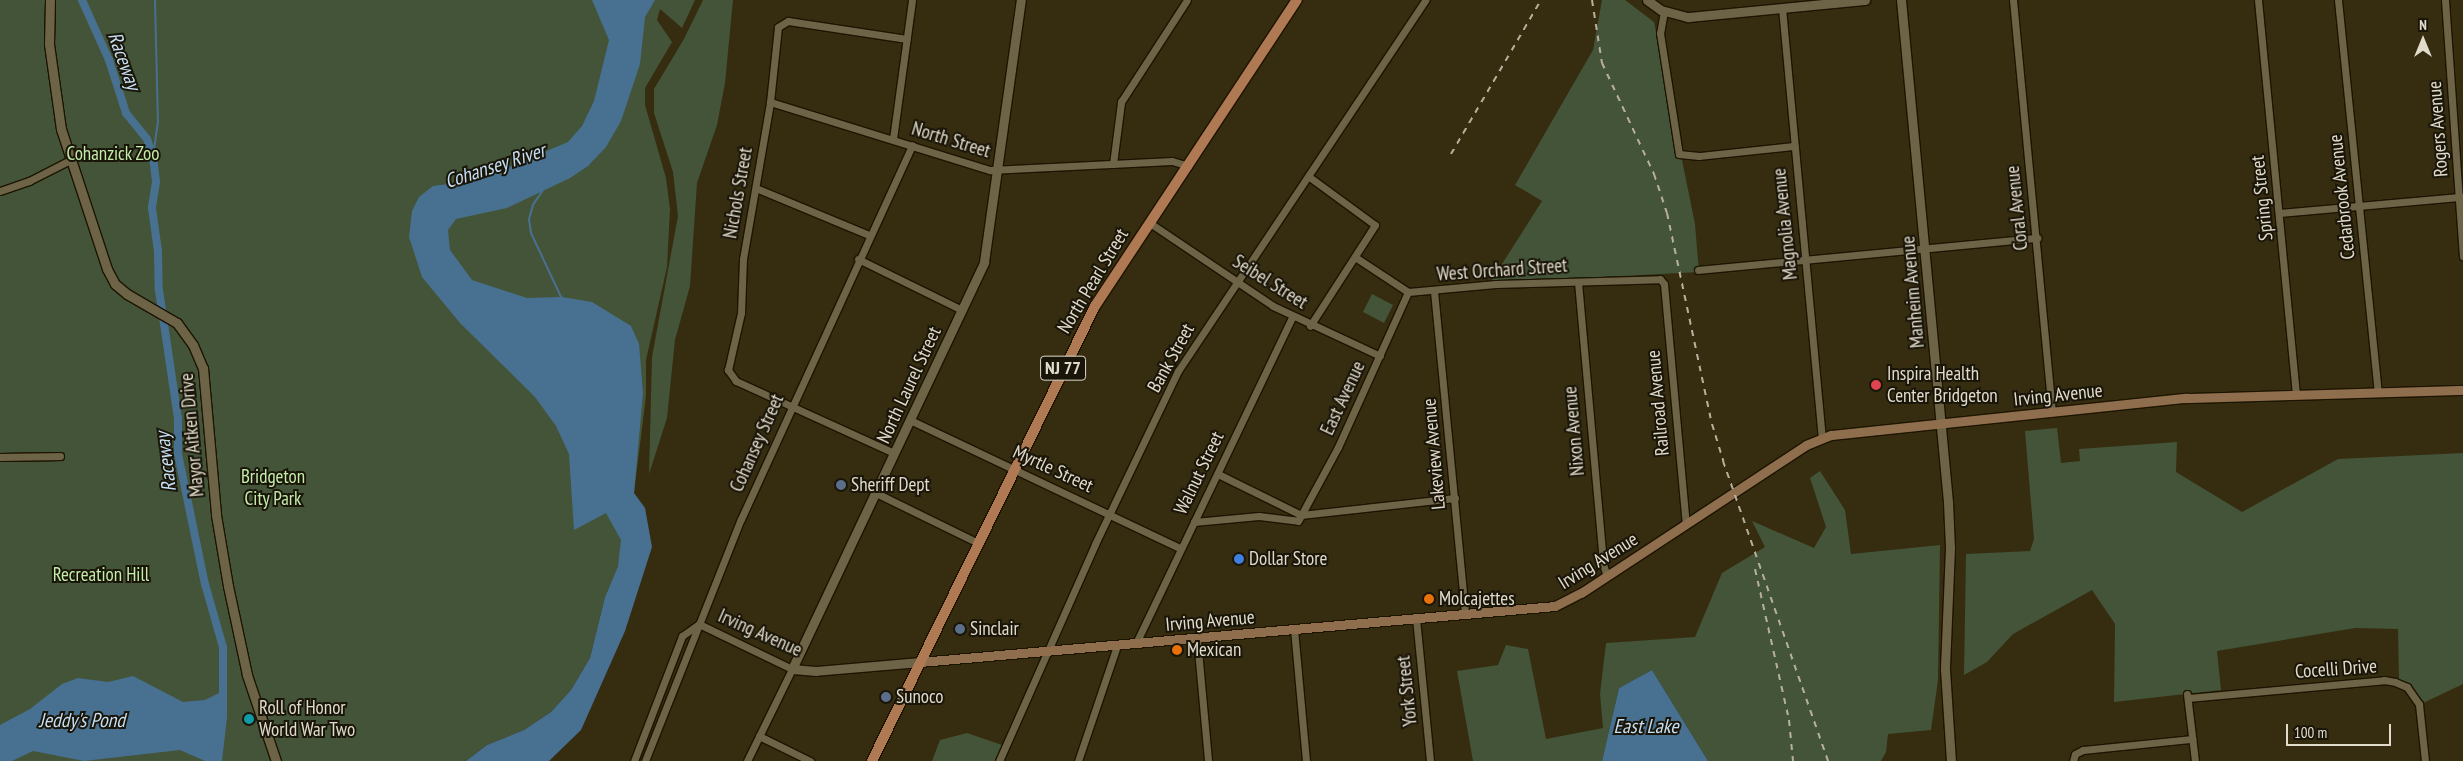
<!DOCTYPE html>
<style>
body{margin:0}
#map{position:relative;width:2463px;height:761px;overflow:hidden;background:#362c10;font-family:"PT Sans Narrow",sans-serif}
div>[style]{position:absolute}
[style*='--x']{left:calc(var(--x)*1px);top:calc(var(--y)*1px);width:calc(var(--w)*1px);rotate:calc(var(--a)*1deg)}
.green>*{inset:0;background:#435438}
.water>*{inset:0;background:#487191}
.stream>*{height:2px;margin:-1px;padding:0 1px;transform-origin:1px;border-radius:1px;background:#487191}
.canal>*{height:8px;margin:-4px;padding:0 4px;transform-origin:4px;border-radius:4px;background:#487191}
.roads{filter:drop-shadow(1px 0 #1d1400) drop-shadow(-1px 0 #1d1400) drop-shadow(0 1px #1d1400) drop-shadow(0 -1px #1d1400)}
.minor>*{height:7px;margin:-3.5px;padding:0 3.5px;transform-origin:3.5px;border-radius:3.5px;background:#6d6346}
.tertiary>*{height:9px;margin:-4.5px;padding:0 4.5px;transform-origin:4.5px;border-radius:4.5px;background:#6d6346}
.secondary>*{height:9px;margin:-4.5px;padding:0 4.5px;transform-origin:4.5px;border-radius:4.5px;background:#8e6e4d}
.primary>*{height:10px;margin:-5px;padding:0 5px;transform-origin:5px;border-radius:5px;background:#af7954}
.rail>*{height:2px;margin-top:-1px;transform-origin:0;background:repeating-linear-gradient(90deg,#b7b09d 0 6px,transparent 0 12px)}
.dots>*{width:14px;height:14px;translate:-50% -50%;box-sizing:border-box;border:2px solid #191509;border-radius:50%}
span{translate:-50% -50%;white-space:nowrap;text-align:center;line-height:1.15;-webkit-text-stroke:4px #191509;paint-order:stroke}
.shield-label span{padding:1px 4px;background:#191509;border:1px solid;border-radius:4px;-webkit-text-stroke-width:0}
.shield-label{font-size:18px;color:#e1dbcb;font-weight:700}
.street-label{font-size:19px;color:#e1dbcb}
.park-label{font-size:19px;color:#c4edaa}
.poi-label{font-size:19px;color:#e1dbcb}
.left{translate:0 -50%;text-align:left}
.water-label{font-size:20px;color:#c6dff4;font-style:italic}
.north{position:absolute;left:2398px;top:15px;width:50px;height:50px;-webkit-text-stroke:4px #191509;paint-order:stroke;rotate:0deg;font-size:14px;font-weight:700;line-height:20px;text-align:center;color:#e1dbcb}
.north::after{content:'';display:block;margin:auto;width:18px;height:22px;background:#e1dbcb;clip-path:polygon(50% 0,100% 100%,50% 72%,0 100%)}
.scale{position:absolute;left:2286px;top:724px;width:105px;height:22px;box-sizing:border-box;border:2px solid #e1dbcb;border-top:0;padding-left:6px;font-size:15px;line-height:18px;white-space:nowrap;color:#e1dbcb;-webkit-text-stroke:4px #191509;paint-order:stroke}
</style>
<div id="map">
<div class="green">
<i style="clip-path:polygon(0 0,695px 0,682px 28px,660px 9px,657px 20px,672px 42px,645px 88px,645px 105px,666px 178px,670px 209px,667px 267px,646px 360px,646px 396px,634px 493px,618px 566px,605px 597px,590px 658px,571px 690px,551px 712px,524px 730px,487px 745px,466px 761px,0 761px)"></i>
<i style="clip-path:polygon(703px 0,733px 0,725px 83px,717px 125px,697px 183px,690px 286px,675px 340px,667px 418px,649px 474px,652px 357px,678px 216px,673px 172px,654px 113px,654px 89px,684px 39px)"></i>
<i style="clip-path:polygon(1602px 0,1625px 0,1654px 22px,1695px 224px,1699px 272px,1490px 283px,1542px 201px,1515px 185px,1593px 50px)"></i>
<i style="clip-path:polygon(1372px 294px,1393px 305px,1384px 323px,1363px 312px)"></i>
<i style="clip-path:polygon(2057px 428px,2061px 463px,2080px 461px,2079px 449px,2177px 442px,2176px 472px,2242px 512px,2338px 459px,2463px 453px,2463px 684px,2421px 704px,2399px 682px,2398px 629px,2355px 628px,2217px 651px,2221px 690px,2114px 702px,2115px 624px,2092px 590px,2013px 634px,1987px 662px,1964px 675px,1966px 554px,2030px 551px,2034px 539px,2025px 431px)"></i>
<i style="clip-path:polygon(1820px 471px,1845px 510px,1851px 554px,1940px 545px,1938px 680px,1931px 730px,1888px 734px,1886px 752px,1881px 761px,1708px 761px,1652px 670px,1619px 688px,1602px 761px,1473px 761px,1457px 671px,1498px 665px,1506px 645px,1528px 649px,1546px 739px,1603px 728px,1600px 694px,1606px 643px,1695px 637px,1722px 573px,1765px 547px,1752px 521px,1814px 548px,1826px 527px,1810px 478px)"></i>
<i style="clip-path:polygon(967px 733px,1005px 746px,999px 761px,932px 761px,940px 740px)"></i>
</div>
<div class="water">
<i style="clip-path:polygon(592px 0,655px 0,645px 17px,640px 64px,621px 121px,606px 147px,588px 166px,570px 178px,507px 208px,456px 219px,448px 230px,450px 250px,472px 280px,527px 298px,562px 297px,592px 302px,631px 326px,639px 344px,643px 393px,634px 493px,645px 508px,652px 547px,625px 631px,581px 730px,549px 761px,466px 761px,487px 745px,524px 730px,551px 712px,571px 690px,590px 658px,605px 597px,618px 566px,621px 540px,606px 513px,574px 530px,569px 454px,556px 426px,535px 397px,460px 323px,422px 277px,409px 237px,412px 211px,419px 197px,433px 186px,479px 180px,568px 142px,582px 126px,594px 101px,609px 40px)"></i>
<i style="clip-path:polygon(1652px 670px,1708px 761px,1602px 761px,1619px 688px)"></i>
<i style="clip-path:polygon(133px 676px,183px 702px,205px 700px,221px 692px,218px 761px,205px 761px,180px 750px,84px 761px,33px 751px,12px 761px,0 761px,0 725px,30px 709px,62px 684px,78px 678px,108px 682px)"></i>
</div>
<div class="stream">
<i style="--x:153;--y:157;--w:34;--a:-82"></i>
<i style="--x:158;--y:123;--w:123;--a:-91.4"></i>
<i style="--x:543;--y:190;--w:18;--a:124"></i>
<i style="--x:533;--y:205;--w:15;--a:106"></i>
<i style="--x:529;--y:219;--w:14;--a:82"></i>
<i style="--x:531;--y:233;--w:73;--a:64.8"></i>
</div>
<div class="canal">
<i style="--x:82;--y:0;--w:66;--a:65.8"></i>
<i style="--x:109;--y:60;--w:56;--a:72.2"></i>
<i style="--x:126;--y:113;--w:33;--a:51"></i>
<i style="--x:147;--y:139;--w:19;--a:72"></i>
<i style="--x:153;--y:157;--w:25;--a:83"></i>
<i style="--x:156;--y:182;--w:26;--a:99"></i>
<i style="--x:152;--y:208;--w:43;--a:82.1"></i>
<i style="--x:158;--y:251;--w:39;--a:89"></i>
<i style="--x:159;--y:290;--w:130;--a:81.6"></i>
<i style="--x:178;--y:419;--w:35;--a:90"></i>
<i style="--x:178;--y:454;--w:133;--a:78.3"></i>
<i style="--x:205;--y:584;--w:66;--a:74.1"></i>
<i style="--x:223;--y:647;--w:70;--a:90"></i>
<i style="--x:223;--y:717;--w:44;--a:96.5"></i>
</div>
<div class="roads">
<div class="minor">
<i style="--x:2013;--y:0;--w:414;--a:84.6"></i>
<i style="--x:2258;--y:0;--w:395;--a:84.5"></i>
<i style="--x:2338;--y:0;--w:394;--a:84.2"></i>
<i style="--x:2445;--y:0;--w:257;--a:86"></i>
<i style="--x:1782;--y:8;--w:431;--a:84.7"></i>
<i style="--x:1664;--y:11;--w:22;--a:100"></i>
<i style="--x:1660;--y:33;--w:122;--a:81.1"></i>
<i style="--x:1679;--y:154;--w:20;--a:6"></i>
<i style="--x:1699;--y:156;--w:96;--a:-6"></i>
<i style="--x:770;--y:102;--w:230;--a:17.2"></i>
<i style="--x:990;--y:170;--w:182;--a:-2.8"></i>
<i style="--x:1172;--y:161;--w:17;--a:17"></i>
<i style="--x:893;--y:139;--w:140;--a:-82.2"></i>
<i style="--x:1113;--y:164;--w:63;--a:-82.6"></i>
<i style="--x:1121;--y:102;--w:121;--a:-57.1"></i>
<i style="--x:1308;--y:176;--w:83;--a:36.2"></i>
<i style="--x:1375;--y:225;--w:120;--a:122.8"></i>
<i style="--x:756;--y:188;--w:122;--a:22.6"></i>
<i style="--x:0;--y:191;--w:31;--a:-19"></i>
<i style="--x:29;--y:181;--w:46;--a:-27.1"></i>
<i style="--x:2280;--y:213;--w:182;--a:-5.1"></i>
<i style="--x:1150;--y:223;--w:148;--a:34"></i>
<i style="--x:1273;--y:306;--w:118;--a:25"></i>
<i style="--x:1355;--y:257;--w:64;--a:33.4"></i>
<i style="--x:1408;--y:292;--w:88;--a:-5.2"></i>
<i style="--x:1496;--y:284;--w:164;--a:-1.7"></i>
<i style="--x:1660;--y:279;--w:6;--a:51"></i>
<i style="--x:1664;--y:284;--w:241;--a:84.8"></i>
<i style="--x:858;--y:259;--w:116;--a:26.1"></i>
<i style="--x:1698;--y:270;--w:341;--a:-5.4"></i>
<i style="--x:1578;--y:282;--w:283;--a:84.9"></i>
<i style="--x:1603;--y:564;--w:13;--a:72"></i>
<i style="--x:1434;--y:291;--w:324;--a:84.5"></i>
<i style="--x:910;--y:420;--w:299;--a:25.4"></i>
<i style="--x:894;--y:453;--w:174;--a:-155.5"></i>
<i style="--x:736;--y:381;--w:14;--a:-126"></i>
<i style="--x:728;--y:370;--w:58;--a:-77.2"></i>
<i style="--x:741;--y:313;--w:54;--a:-87.9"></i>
<i style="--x:743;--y:259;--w:159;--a:-80.2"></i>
<i style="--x:770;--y:102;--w:75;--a:-83.9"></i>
<i style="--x:778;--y:27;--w:12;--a:-31"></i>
<i style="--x:788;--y:21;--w:120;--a:8.6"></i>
<i style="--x:0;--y:457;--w:60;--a:-1"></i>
<i style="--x:1218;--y:474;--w:93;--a:26.3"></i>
<i style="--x:1301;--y:515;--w:155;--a:-6.3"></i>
<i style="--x:876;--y:493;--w:114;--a:26.1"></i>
<i style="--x:1194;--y:522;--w:65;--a:-5.3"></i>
<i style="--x:1259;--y:516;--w:39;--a:7"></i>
<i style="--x:1298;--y:521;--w:84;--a:-61.6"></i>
<i style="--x:1338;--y:447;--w:170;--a:-65.7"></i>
<i style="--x:1416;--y:618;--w:144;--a:84.4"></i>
<i style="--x:699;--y:624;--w:103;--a:25.8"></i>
<i style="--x:792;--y:669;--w:102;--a:116.1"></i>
<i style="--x:1294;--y:629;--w:133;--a:84.8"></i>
<i style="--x:1197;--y:639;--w:122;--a:84.8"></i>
<i style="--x:1136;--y:643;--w:361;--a:-64.4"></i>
<i style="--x:2187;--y:694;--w:67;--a:83.2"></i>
<i style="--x:2188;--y:698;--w:197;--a:-5.2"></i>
<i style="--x:2384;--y:680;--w:11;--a:10"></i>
<i style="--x:2395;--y:682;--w:13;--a:23"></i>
<i style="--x:2407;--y:687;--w:21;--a:55"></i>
<i style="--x:2419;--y:704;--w:57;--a:84"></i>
<i style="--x:759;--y:736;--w:57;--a:26.1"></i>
<i style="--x:634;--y:761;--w:134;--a:-69"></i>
<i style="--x:682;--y:636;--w:21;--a:-35"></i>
<i style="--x:645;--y:761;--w:260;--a:-68.4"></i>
<i style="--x:741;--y:519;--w:411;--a:-65.4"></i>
<i style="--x:999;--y:761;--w:237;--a:-66.1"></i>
<i style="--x:1095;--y:544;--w:192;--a:-64.4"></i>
<i style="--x:1178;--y:371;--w:446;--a:-56.3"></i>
<i style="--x:1078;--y:761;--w:121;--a:-71.3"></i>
<i style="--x:2073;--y:761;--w:7;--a:-74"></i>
<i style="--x:2075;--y:754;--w:9;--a:-27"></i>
<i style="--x:2083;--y:750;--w:110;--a:-5.8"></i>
</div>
<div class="tertiary">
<i style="--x:50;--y:0;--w:44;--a:91.3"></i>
<i style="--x:49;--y:44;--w:86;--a:82"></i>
<i style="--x:61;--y:129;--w:147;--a:71.8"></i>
<i style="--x:107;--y:269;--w:17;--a:62"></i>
<i style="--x:115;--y:284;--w:16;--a:40"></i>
<i style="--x:127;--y:294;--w:58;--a:30.1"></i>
<i style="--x:177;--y:323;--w:27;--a:54"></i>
<i style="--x:193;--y:345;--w:25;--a:67"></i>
<i style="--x:203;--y:368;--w:148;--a:84.9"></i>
<i style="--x:216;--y:515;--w:72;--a:80.4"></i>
<i style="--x:228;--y:586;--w:91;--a:77.9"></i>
<i style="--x:247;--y:675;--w:91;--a:71.4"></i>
<i style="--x:1647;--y:0;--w:17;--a:36"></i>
<i style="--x:1661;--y:10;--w:28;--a:15"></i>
<i style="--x:1688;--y:17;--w:178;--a:-5.5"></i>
<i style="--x:1901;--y:0;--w:504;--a:84.65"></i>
<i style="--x:1948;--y:502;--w:46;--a:87.5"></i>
<i style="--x:1950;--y:548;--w:121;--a:92.4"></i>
<i style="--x:1945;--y:669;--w:92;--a:86.3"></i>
<i style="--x:920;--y:662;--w:104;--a:175.1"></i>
<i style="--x:816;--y:671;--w:24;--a:-175"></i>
<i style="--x:792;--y:669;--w:450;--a:-64.7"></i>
<i style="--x:984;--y:262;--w:265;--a:-82"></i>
</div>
<div class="secondary">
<i style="--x:920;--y:662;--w:637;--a:-5.04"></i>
<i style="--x:1555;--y:606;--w:29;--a:-27"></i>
<i style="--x:1581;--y:593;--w:269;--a:-33.3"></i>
<i style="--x:1806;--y:445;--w:27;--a:-22"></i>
<i style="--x:1831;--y:435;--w:357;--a:-6"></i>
<i style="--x:2186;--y:398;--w:277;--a:-1.7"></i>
</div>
<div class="primary">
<i style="--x:872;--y:761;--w:507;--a:-63.89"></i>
<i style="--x:1095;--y:306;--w:367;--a:-56.6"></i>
</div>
</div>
<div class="rail">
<i style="--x:1592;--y:0;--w:64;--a:81"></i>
<i style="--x:1602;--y:63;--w:123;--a:64.9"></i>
<i style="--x:1654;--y:174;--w:41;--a:71.6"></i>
<i style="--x:1667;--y:213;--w:216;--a:78"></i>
<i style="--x:1712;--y:424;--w:39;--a:73"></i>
<i style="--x:1723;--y:461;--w:318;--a:70.7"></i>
<i style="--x:1451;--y:154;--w:178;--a:-59.7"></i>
<i style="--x:1755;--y:569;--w:155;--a:77.3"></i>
<i style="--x:1789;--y:720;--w:41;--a:84.4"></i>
</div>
<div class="dots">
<i style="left:1876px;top:385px;background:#e0444e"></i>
<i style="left:841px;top:485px;background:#5c6f8a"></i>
<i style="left:1239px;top:559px;background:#3f7fe0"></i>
<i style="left:1429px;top:599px;background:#e8710a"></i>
<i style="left:960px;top:629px;background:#5c6f8a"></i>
<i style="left:1177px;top:650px;background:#e8710a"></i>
<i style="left:886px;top:697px;background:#5c6f8a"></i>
<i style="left:249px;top:719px;background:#0f9aa8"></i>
</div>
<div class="shield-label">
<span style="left:1063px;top:368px">NJ 77</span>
</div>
<div class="street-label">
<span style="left:2438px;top:129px;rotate:-94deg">Rogers Avenue</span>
<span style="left:951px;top:140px;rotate:17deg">North Street</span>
<span style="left:738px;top:193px;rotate:-80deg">Nichols Street</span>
<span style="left:2342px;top:197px;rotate:-96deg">Cedarbrook Avenue</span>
<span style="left:2262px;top:198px;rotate:-96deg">Spring Street</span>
<span style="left:2017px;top:208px;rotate:-96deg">Coral Avenue</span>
<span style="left:1785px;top:224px;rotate:-96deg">Magnolia Avenue</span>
<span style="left:1502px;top:270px;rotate:-4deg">West Orchard Street</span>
<span style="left:1093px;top:281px;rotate:-59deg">North Pearl Street</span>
<span style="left:1270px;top:282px;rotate:32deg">Seibel Street</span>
<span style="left:1913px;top:292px;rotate:-95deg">Manheim Avenue</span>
<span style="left:1171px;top:358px;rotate:-61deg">Bank Street</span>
<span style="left:909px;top:385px;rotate:-65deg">North Laurel Street</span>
<span style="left:2058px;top:395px;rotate:-6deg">Irving Avenue</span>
<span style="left:1343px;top:398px;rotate:-65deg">East Avenue</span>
<span style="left:1658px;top:403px;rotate:-95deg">Railroad Avenue</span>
<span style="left:1574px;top:431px;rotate:-95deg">Nixon Avenue</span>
<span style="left:192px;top:435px;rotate:-95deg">Mayor Aitken Drive</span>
<span style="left:757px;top:443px;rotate:-66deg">Cohansey Street</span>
<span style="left:1434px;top:454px;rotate:-95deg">Lakeview Avenue</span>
<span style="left:1053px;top:469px;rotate:25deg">Myrtle Street</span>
<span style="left:1199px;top:473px;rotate:-64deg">Walnut Street</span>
<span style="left:1598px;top:561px;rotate:-32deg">Irving Avenue</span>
<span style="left:1210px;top:621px;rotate:-5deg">Irving Avenue</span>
<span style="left:760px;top:633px;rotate:24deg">Irving Avenue</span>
<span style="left:2336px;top:669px;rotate:-4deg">Cocelli Drive</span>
<span style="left:1407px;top:691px;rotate:-96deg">York Street</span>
</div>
<div class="park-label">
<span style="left:113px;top:154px">Cohanzick Zoo</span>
<span style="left:273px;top:488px">Bridgeton<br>City Park</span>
<span style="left:101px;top:575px">Recreation Hill</span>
</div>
<div class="poi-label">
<span class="left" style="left:1887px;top:385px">Inspira Health<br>Center Bridgeton</span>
<span class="left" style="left:851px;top:485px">Sheriff Dept</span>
<span class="left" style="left:1249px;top:559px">Dollar Store</span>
<span class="left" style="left:1439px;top:599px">Molcajettes</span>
<span class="left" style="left:970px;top:629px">Sinclair</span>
<span class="left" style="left:1187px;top:650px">Mexican</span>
<span class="left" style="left:896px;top:697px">Sunoco</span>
<span class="left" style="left:259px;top:719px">Roll of Honor<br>World War Two</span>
</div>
<div class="water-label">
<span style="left:124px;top:61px;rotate:70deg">Raceway</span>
<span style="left:495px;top:166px;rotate:-18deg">Cohansey River</span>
<span style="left:166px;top:462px;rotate:-97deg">Raceway</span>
<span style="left:82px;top:720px">Jeddy's Pond</span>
<span style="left:1646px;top:726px">East Lake</span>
</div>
<div class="north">N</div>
<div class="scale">100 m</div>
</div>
